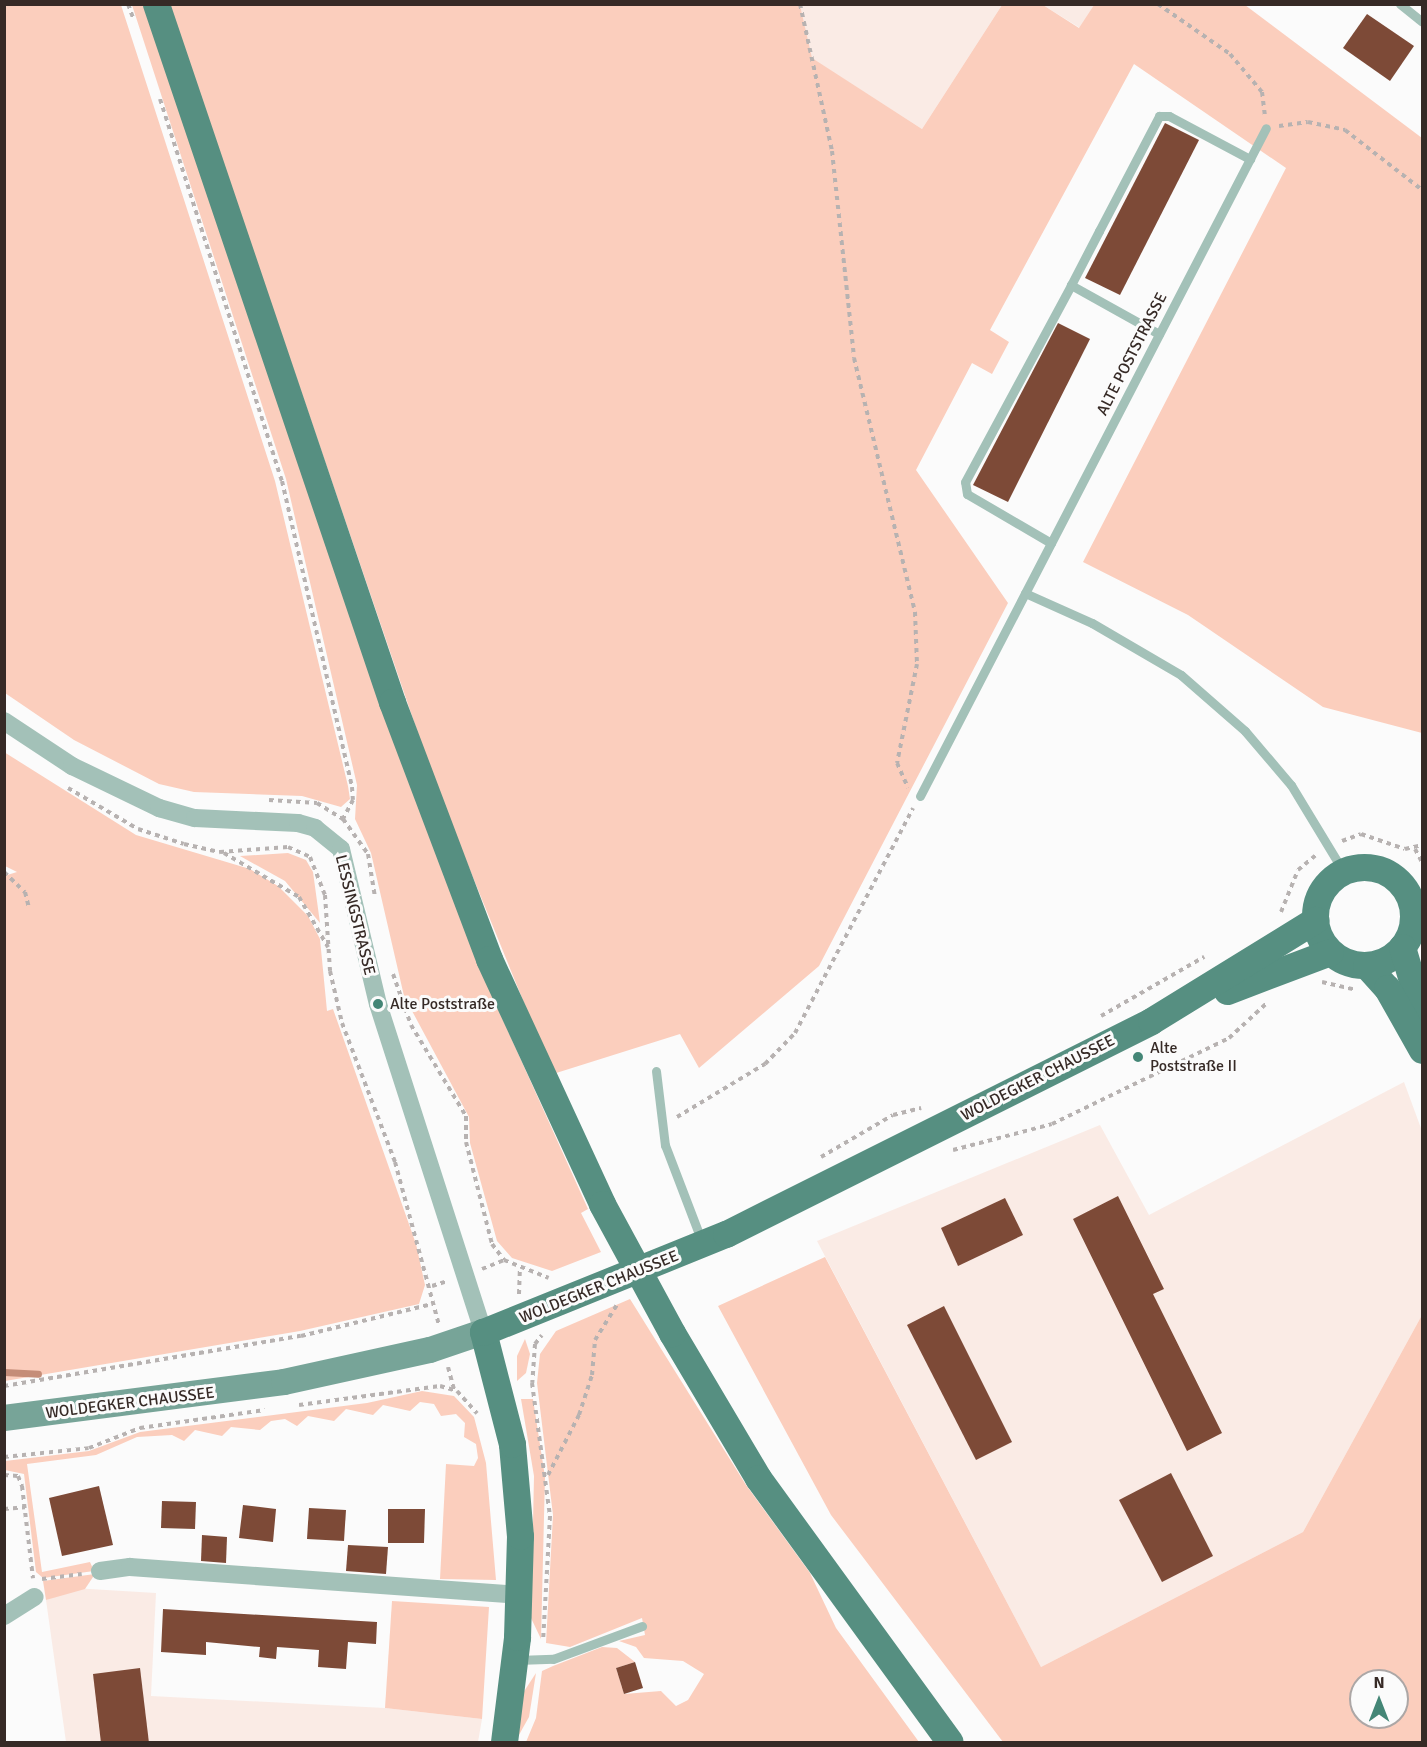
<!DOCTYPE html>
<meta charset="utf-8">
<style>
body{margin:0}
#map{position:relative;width:1427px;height:1747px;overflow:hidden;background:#fbfbfb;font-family:Signika,sans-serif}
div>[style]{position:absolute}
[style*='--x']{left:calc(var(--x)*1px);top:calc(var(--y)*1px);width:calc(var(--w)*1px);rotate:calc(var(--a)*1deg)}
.built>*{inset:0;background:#faebe5}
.green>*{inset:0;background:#fbcebd}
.stream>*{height:7px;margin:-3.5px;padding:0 3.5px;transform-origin:3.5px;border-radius:3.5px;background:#c58d78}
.building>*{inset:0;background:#7d4a37}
.path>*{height:4px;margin-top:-2px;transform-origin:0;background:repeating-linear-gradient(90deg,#b7b2b1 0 4.5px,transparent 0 9px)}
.service>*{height:9px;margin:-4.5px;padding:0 4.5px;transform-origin:4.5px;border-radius:4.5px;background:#a3c1b8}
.minor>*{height:18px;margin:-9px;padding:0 9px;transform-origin:9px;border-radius:9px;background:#a3c1b8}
.secondary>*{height:26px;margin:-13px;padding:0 13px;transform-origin:13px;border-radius:13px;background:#77a498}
.primary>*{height:27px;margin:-13.5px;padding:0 13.5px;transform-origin:13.5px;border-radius:13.5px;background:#568f81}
.primary>.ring{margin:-13.5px;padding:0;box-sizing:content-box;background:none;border:27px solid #568f81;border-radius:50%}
.primary-bridge>*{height:27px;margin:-13.5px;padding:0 13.5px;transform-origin:13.5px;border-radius:13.5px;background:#568f81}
.dots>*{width:16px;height:16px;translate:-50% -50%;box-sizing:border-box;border:3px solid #fbfbfb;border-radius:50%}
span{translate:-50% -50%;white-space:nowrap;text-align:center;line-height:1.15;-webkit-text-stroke:6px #fbfbfb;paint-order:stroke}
.street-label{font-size:16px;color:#362a26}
.poi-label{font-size:16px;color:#362a26}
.left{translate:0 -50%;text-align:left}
.frame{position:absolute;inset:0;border:6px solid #362a26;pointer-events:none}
.north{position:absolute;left:1349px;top:1669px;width:60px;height:60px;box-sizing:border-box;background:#fbfbfb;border:2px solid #aca7a6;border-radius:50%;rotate:0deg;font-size:16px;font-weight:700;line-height:24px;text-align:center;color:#362a26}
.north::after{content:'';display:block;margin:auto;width:21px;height:27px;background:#448676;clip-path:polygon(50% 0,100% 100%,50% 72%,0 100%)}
</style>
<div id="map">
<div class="built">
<i style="clip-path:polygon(800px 5px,1002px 5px,922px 129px,811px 58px)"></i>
<i style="clip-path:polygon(1043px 5px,1094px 5px,1080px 28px)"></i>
<i style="clip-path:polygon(1404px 1082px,1422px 1131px,1422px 1315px,1303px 1532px,1041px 1667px,817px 1241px,1100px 1125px,1149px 1215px)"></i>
<i style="clip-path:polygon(73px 1588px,156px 1593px,151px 1696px,385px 1708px,482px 1719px,478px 1742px,66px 1742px,46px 1600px)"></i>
</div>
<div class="green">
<i style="clip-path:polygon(4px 5px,121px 5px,275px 481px,348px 786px,350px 799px,341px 807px,302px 796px,194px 792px,159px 784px,74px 740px,5px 693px)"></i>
<i style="clip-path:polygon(132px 5px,144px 5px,477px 962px,588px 1209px,581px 1213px,601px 1252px,552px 1271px,512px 1258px,497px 1241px,470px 1143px,469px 1117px,404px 996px,371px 853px,355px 819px,357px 785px,286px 479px)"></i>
<i style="clip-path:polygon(169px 5px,800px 5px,812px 58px,922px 129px,1002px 5px,1043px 5px,1079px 28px,1094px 5px,1245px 5px,1422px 138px,1422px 733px,1323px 707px,1188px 615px,1083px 562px,1286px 168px,1134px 64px,990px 330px,1009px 342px,992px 374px,972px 363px,916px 470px,1008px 603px,819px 966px,699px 1068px,680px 1034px,553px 1074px,437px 789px)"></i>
<i style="clip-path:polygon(4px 752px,136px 835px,250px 869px,278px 886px,308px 916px,320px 939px,327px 1011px,333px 1009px,416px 1244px,425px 1285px,419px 1304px,300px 1331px,5px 1381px,4px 876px,17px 872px,5px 866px)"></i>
<i style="clip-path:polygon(288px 853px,306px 860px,313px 872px,320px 923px,285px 881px,240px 856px)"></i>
<i style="clip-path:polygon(evenodd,825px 1257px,1041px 1667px,1303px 1532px,1422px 1315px,1422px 1742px,1003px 1742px,831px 1515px,718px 1306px,825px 1257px,1361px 1681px,1397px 1681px,1397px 1717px,1361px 1717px,1361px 1681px)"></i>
<i style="clip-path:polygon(630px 1299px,746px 1485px,810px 1573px,836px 1628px,919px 1742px,526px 1742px,536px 1718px,542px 1671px,553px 1666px,602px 1647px,617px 1648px,635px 1662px,616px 1668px,624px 1694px,661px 1691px,676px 1706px,688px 1700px,704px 1674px,683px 1661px,644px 1658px,636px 1647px,619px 1641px,645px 1635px,642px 1618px,570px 1647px,546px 1643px,553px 1515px,537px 1383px,540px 1354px,556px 1331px)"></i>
<i style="clip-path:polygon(525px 1339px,530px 1354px,526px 1373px,517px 1381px,517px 1356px)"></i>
<i style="clip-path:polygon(422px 1391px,454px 1396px,474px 1417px,486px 1463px,496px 1580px,440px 1579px,446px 1464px,474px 1466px,478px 1458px,476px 1444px,464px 1437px,465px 1423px,456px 1414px,441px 1416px,434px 1404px,420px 1402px,410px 1411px,383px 1405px,373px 1415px,346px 1409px,334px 1421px,308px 1416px,297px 1426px,285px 1419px,271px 1421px,260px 1430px,231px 1427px,222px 1436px,195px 1430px,184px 1441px,172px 1435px,137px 1437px,96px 1455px,27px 1464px,42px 1572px,90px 1562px,94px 1571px,43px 1578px,36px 1572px,24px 1474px,5px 1470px,5px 1461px,89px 1451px,140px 1432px,367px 1403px)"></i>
<i style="clip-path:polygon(521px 1399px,533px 1399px,545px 1477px,541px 1639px,531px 1618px,534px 1476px)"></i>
<i style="clip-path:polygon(95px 1574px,85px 1589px,46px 1600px,43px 1581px)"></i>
<i style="clip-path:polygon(392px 1601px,489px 1607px,482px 1719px,385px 1708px)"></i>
<i style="clip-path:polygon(536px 1673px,529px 1717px,515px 1742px,523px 1693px)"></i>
</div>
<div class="stream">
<i style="--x:4;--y:1372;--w:34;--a:3"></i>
</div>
<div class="building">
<i style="clip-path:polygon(1367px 14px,1414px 46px,1390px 81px,1343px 48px)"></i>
<i style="clip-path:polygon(1165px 123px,1199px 140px,1120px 295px,1085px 278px)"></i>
<i style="clip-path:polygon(1058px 323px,1090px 339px,1008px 502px,973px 485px)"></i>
<i style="clip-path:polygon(1118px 1196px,1164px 1289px,1153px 1294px,1222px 1433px,1187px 1451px,1073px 1219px)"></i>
<i style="clip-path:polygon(1005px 1198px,1023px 1235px,958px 1266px,941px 1228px)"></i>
<i style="clip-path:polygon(944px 1306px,1012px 1442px,976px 1460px,907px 1325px)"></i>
<i style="clip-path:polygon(1171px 1473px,1213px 1556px,1162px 1582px,1119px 1500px)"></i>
<i style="clip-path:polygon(99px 1486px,113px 1545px,62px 1556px,49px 1498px)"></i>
<i style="clip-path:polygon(162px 1501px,196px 1502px,195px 1529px,161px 1528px)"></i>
<i style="clip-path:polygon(243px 1505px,276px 1509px,273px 1542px,239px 1538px)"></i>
<i style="clip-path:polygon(309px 1508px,346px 1510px,344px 1541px,307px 1539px)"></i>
<i style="clip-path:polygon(388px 1509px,425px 1509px,424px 1543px,388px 1543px)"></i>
<i style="clip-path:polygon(202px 1535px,227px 1537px,226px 1563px,201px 1561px)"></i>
<i style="clip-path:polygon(348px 1545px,388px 1547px,386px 1574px,346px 1571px)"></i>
<i style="clip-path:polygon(163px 1609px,377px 1622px,376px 1644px,348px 1642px,346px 1669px,318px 1667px,319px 1650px,277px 1647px,276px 1659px,259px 1657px,260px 1647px,206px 1642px,206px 1655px,161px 1652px)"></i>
<i style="clip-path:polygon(635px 1662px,643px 1688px,624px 1694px,616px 1668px)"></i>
<i style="clip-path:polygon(140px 1668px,149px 1743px,101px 1743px,93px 1674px)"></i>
</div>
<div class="path">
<i style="--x:128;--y:4;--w:15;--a:70"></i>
<i style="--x:800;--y:4;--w:150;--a:77.7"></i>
<i style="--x:832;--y:151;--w:208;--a:83.9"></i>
<i style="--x:854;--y:358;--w:261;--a:76.5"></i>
<i style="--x:915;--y:612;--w:52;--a:87.8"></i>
<i style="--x:917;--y:664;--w:101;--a:101.4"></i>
<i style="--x:897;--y:763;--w:27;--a:66"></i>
<i style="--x:1158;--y:4;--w:88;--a:34.8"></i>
<i style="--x:1230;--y:54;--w:50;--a:49.9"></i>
<i style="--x:1262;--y:92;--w:24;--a:83"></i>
<i style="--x:160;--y:99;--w:401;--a:72.3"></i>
<i style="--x:282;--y:481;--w:314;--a:77.1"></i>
<i style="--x:352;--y:787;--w:13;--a:86"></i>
<i style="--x:353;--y:800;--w:21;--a:118"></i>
<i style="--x:1279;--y:126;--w:29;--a:-8"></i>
<i style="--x:1308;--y:122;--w:38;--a:12"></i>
<i style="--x:1345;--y:130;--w:98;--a:37.9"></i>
<i style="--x:68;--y:788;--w:81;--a:30.4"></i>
<i style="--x:138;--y:829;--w:48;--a:18.1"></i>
<i style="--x:184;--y:844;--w:37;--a:13"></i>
<i style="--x:220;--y:852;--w:68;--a:-4.2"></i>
<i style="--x:288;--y:847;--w:24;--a:24"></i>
<i style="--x:310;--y:857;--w:41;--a:68.5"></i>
<i style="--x:325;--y:895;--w:76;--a:86.2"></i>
<i style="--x:330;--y:971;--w:53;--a:77"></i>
<i style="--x:342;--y:1023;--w:149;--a:69.1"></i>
<i style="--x:395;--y:1162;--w:169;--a:74.9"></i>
<i style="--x:269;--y:800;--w:48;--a:3.6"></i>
<i style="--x:317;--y:803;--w:31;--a:32"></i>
<i style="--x:343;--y:819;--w:43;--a:54.5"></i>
<i style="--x:368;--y:854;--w:44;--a:80.8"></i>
<i style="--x:1342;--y:841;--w:20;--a:-20"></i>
<i style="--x:1361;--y:834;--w:46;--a:18.8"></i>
<i style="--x:1405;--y:849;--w:17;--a:-13"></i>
<i style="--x:1415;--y:849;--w:15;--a:62"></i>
<i style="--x:224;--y:853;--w:87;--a:30.4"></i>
<i style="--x:299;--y:897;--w:58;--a:59.9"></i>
<i style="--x:4;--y:872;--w:29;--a:44"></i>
<i style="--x:25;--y:892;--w:16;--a:76"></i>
<i style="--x:1281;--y:912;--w:45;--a:-68"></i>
<i style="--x:1298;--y:870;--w:25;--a:-40"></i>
<i style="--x:393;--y:974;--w:54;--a:70.6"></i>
<i style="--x:411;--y:1025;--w:106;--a:58.9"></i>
<i style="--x:466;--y:1116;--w:26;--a:90"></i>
<i style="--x:466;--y:1142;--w:105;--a:75.7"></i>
<i style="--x:492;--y:1244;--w:20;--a:53"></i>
<i style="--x:504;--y:1260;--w:48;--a:21.8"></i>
<i style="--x:1322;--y:982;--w:35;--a:13"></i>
<i style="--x:1101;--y:1016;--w:119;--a:-29.8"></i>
<i style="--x:677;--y:1117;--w:103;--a:-31.1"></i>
<i style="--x:765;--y:1064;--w:43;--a:-45.9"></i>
<i style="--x:795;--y:1033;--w:254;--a:-62.3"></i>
<i style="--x:953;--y:1150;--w:102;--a:-14.7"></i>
<i style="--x:1052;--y:1124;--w:197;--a:-25.9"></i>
<i style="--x:1229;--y:1038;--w:53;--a:-42.7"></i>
<i style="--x:821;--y:1157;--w:83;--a:-30.3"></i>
<i style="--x:893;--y:1115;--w:29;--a:-14"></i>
<i style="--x:482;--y:1269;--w:24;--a:-22"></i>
<i style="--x:432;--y:1286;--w:16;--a:-18"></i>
<i style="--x:519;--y:1294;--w:26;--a:-88"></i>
<i style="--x:535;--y:1344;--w:11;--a:-52"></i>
<i style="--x:535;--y:1344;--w:39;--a:94"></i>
<i style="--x:532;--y:1383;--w:134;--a:82.3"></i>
<i style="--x:550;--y:1516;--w:124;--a:93.2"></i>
<i style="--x:448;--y:1367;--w:23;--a:75"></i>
<i style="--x:4;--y:1386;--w:301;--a:-9.6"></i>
<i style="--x:301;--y:1336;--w:135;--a:-13.7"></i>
<i style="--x:299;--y:1405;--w:142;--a:-7.7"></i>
<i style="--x:440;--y:1386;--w:18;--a:16"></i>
<i style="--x:457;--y:1391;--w:30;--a:48"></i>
<i style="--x:4;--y:1457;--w:85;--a:-6"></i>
<i style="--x:89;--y:1448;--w:55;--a:-21.4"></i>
<i style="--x:140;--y:1428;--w:126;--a:-8.2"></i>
<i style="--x:4;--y:1475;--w:14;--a:4"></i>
<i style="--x:18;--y:1476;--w:11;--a:68"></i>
<i style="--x:22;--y:1486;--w:93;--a:83.2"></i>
<i style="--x:548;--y:1475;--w:68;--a:-62.7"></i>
<i style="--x:579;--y:1415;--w:42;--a:-72"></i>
<i style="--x:592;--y:1375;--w:35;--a:-85"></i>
<i style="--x:595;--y:1340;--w:44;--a:-58.1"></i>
<i style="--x:4;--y:1509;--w:21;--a:-5"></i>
<i style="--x:42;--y:1579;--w:40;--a:-7.1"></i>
</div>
<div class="service">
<i style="--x:1400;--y:4;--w:28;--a:39"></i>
<i style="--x:1159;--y:334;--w:101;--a:-150.9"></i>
<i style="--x:1071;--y:285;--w:61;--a:-62.6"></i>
<i style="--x:1099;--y:231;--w:130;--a:-62.4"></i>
<i style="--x:1159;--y:116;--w:10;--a:0"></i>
<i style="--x:1169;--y:116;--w:92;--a:28"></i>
<i style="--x:1051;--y:543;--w:97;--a:-149.7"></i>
<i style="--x:967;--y:494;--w:12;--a:-99"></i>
<i style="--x:965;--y:482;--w:224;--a:-61.7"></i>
<i style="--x:1025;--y:593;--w:73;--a:24.1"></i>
<i style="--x:1092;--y:623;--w:103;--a:30.3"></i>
<i style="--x:1181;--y:675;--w:85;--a:41.2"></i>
<i style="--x:1245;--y:731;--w:71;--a:49.6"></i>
<i style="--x:1291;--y:785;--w:100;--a:58.8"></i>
<i style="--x:920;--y:796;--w:752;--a:-62.62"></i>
<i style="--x:656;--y:1071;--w:75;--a:83.1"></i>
<i style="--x:665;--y:1145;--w:104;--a:69.1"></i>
<i style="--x:517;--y:1660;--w:36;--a:-2"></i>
<i style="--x:553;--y:1659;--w:95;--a:-20.3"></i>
</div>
<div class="minor">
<i style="--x:4;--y:721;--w:82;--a:33.5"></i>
<i style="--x:72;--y:766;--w:97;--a:25.8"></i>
<i style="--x:159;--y:808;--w:37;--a:16"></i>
<i style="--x:195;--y:818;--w:103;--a:2.8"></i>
<i style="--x:298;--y:823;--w:18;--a:16"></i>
<i style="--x:315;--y:828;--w:33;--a:39"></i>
<i style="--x:341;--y:849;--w:159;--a:76.6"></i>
<i style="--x:378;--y:1004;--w:344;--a:72.2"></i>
<i style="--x:100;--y:1571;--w:30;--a:-8"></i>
<i style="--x:130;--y:1567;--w:391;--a:4.1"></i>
<i style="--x:4;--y:1616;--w:36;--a:-32"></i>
</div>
<div class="secondary">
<i style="--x:4;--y:1418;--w:282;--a:-7.3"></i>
<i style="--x:284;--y:1382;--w:149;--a:-12.4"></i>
<i style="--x:430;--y:1350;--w:56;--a:-18.8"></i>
</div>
<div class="primary">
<i style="--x:156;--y:4;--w:737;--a:71.32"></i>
<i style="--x:392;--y:702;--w:275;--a:69.3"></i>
<i style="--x:489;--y:959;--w:270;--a:65.2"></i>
<i class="ring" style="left:1315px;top:867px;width:71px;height:71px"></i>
<i style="--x:1402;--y:947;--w:70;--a:73.4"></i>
<i style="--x:1366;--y:965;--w:31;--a:48"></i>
<i style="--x:1387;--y:988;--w:71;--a:60.6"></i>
<i style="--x:1227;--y:991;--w:110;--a:-20.7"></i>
<i style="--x:672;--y:1333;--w:169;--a:59.3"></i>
<i style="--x:758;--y:1478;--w:326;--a:54"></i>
<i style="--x:504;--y:1742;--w:106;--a:-82.9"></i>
<i style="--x:517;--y:1637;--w:101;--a:-88.3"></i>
<i style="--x:520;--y:1536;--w:92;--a:-95"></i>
<i style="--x:512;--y:1444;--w:116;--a:-104.5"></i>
<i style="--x:483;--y:1332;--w:262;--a:-22"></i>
<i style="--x:726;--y:1234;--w:475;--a:-26.6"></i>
<i style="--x:1151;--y:1021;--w:193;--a:-31.6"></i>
</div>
<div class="primary-bridge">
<i style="--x:602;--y:1204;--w:147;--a:61.5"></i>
</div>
<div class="dots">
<i style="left:378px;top:1004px;background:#448676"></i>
<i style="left:1138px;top:1057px;background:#448676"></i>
</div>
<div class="street-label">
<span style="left:1132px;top:354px;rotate:-63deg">ALTE POSTSTRASSE</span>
<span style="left:355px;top:915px;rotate:76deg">LESSINGSTRASSE</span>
<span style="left:1038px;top:1078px;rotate:-27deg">WOLDEGKER CHAUSSEE</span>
<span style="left:599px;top:1287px;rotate:-22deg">WOLDEGKER CHAUSSEE</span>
<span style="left:130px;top:1403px;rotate:-7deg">WOLDEGKER CHAUSSEE</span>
</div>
<div class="poi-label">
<span class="left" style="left:390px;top:1004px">Alte Poststraße</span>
<span class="left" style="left:1150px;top:1057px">Alte<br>Poststraße II</span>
</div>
<div class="frame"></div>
<div class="north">N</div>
</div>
